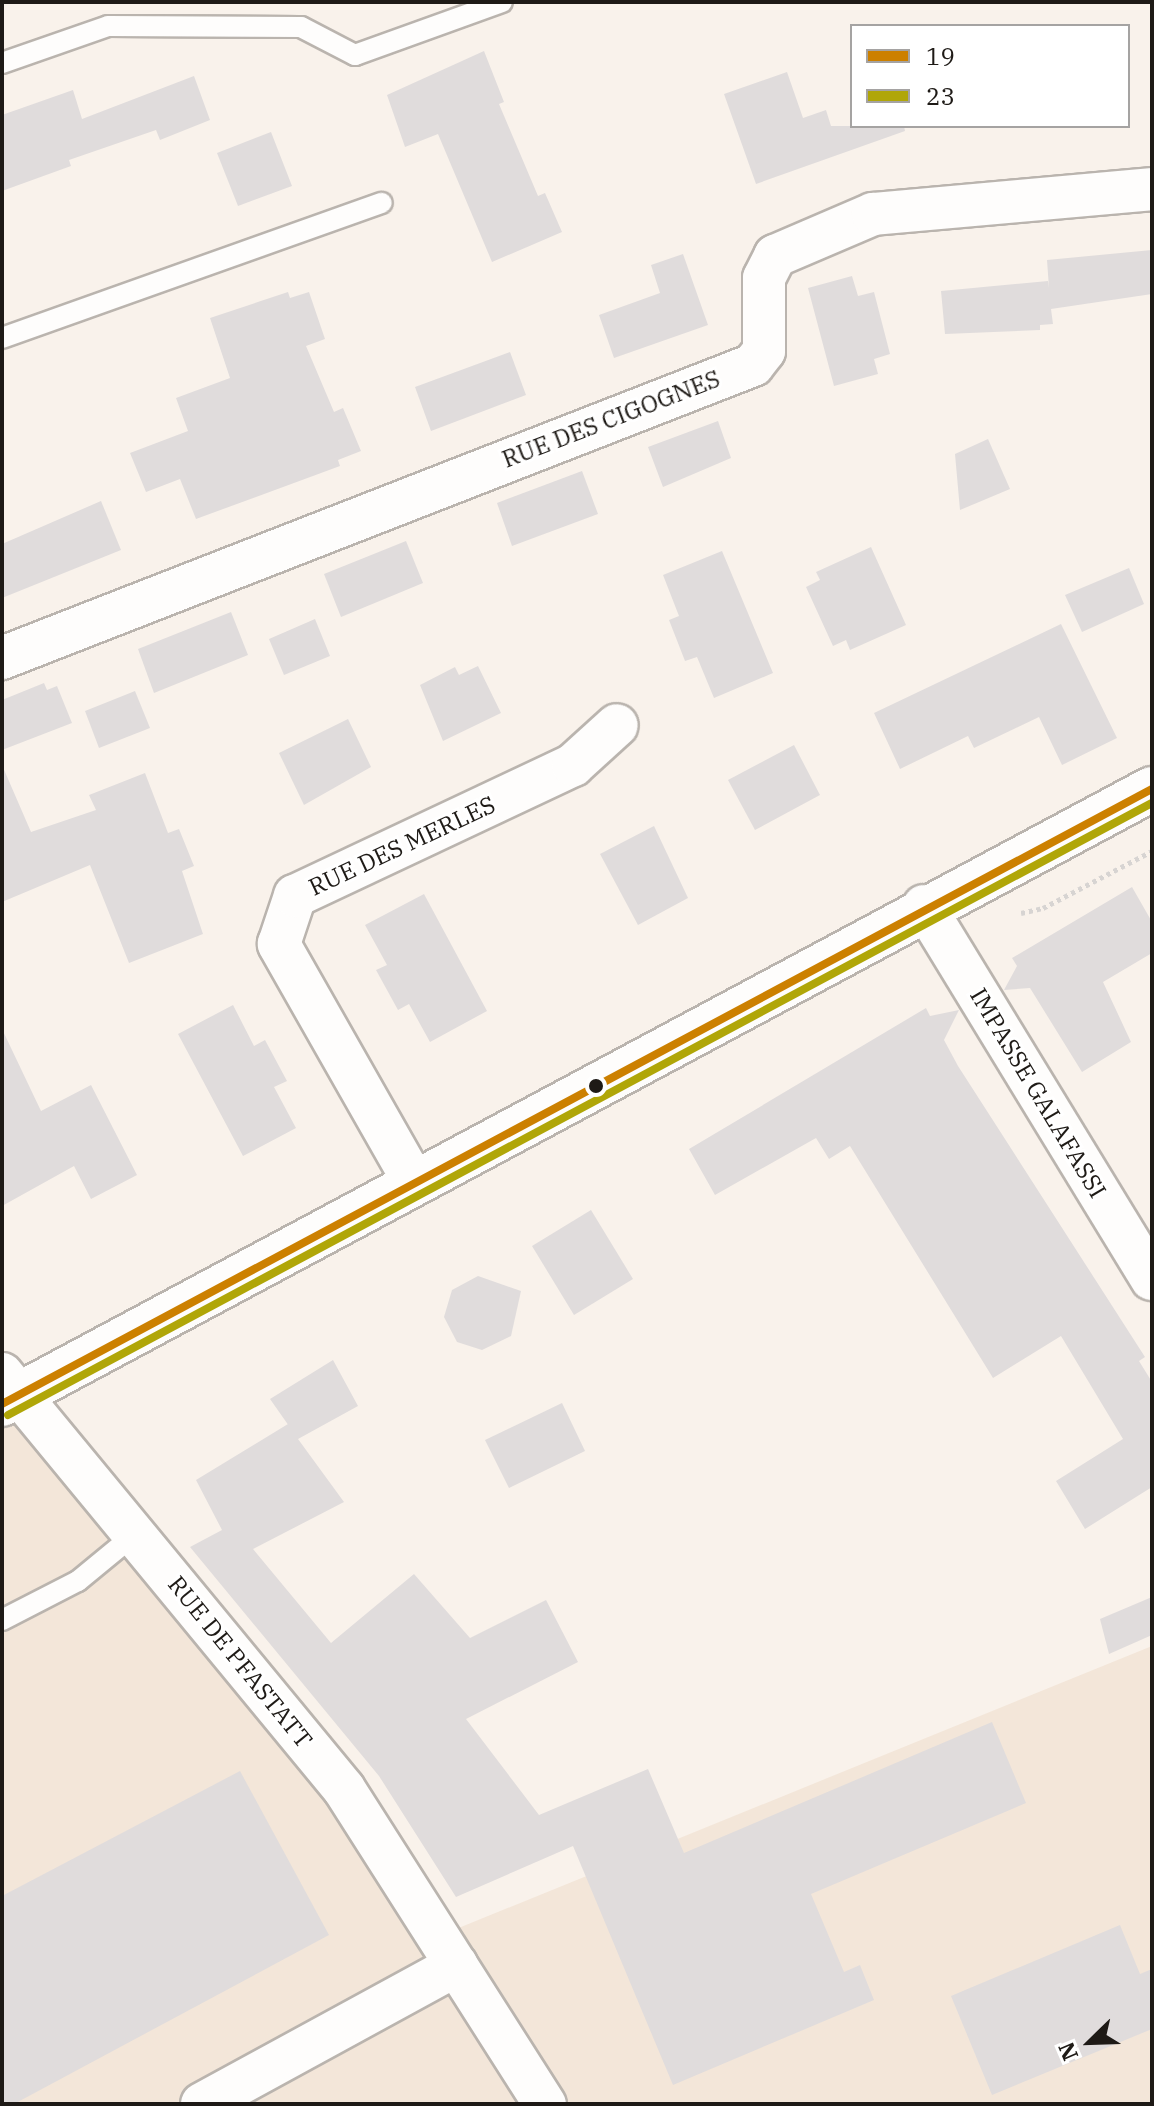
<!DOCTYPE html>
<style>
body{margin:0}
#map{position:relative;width:1154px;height:2106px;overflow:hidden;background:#f9f2eb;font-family:"IBM Plex Serif",serif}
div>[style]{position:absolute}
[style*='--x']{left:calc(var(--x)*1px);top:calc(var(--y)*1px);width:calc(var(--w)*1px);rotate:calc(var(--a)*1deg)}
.built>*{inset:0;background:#f3e6d9}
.building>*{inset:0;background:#e0dcdc}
.path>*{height:5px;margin-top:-2.5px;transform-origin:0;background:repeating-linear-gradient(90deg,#d7d4d2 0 4px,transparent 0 8px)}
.roads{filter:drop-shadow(2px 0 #bab4ae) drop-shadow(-2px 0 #bab4ae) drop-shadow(0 2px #bab4ae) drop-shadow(0 -2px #bab4ae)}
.lane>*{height:20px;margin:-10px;padding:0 10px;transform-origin:10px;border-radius:10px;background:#fefdfc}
.street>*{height:42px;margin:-21px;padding:0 21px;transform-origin:21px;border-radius:21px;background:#fefdfc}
.secondary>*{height:44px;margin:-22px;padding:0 22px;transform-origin:22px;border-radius:22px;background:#fefdfc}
.bus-1>*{height:8px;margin:-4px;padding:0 4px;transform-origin:4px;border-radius:4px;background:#cc8000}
.bus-2>*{height:8px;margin:-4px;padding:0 4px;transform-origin:4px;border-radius:4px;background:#b0a608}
.dots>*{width:22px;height:22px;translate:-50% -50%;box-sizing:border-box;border:4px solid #fff;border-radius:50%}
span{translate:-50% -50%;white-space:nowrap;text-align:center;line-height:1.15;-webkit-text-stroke:6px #fff;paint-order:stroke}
.street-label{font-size:24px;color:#1e1a16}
.frame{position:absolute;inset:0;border:4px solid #1e1a16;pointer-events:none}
.legend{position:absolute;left:850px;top:24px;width:280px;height:104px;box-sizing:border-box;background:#fff;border:2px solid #a5a3a2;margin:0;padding:10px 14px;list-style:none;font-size:24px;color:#1e1a16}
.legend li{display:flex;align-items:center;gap:16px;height:40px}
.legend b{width:40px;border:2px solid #a5a3a2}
.north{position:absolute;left:1050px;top:2002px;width:80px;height:80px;-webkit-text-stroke:6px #fff;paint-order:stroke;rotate:247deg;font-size:22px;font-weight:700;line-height:32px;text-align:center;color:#1e1a16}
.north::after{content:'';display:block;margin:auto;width:28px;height:36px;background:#1e1a16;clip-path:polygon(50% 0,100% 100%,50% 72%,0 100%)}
</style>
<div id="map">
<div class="built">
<i style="clip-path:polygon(2px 1404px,439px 1936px,1152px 1646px,1152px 2104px,2px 2104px)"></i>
</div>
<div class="building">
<i style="clip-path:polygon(484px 51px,504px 102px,499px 104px,538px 196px,545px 193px,562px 232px,492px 262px,438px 134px,405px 147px,387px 95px)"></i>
<i style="clip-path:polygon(787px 72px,803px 118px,826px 110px,831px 126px,904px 126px,905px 131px,756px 184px,724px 94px)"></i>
<i style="clip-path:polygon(194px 76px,210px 120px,160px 140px,156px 130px,69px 160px,71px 166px,2px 191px,2px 115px,73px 90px,82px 119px)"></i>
<i style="clip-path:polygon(271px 132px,292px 186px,238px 206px,217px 153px)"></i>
<i style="clip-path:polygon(1152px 250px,1152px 294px,1051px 309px,1053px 324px,1040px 325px,1040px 330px,945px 334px,941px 291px,1048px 281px,1049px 288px,1047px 260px)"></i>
<i style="clip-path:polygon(683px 254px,708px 325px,614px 358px,599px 315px,660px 293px,651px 265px)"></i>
<i style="clip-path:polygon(852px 276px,858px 296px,874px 292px,890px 354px,874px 359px,878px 374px,834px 386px,808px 288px)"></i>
<i style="clip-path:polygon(288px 292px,290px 298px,309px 292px,325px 339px,306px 346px,334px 412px,343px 408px,361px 451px,338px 460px,340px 466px,196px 519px,180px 479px,146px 492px,130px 453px,188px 431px,176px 398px,230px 378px,210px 318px)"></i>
<i style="clip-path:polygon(510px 352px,526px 395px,431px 431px,415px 387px)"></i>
<i style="clip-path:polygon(718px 421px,731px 458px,663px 487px,648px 447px)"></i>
<i style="clip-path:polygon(988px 439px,1010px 489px,960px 510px,955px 454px)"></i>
<i style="clip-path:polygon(582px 471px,598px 514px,512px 546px,497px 503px)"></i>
<i style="clip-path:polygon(101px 501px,121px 550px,2px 598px,2px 544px)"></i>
<i style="clip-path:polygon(406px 541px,423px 583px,341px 617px,324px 574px)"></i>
<i style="clip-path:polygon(871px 547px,906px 625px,850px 650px,846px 640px,833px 646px,806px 587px,820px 580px,816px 572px)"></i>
<i style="clip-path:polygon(722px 551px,773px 673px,714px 698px,697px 657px,685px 661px,669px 620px,679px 616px,663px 575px)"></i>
<i style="clip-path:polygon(1129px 568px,1144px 604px,1082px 632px,1065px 595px)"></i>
<i style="clip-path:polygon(231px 612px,248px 655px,154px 693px,138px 649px)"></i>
<i style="clip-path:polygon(315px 619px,330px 656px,284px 675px,269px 639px)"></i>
<i style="clip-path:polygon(1061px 624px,1117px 738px,1062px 765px,1039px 717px,974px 748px,968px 736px,900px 769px,874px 713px)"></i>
<i style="clip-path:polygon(478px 666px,501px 713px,443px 741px,420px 685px,455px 667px,459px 675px)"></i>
<i style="clip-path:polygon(44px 683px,47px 690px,57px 686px,72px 723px,2px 750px,2px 700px)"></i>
<i style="clip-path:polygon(135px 691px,150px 728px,99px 748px,85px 711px)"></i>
<i style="clip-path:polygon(348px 719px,371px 767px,304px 805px,279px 753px)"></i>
<i style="clip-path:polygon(794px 745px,820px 795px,755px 830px,728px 780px)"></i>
<i style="clip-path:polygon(2px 765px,31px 832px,96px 810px,89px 795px,145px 773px,168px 833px,179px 829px,194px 866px,182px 871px,203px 934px,129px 963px,90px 865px,2px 902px)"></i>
<i style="clip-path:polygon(654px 826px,688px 898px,638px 925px,600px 854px)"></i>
<i style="clip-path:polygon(1132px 887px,1152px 922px,1152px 953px,1103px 982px,1131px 1042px,1082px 1072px,1030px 988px,1004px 990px,1017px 966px,1012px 958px)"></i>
<i style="clip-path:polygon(424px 894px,487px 1011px,430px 1042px,409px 1004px,398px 1010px,376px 970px,387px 965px,365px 925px)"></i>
<i style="clip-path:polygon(233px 1005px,254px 1046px,265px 1040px,287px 1081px,274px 1087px,296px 1128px,243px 1156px,178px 1034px)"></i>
<i style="clip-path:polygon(926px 1008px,930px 1016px,959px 1010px,944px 1040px,958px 1066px,1145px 1357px,1139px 1361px,1152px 1382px,1152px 1487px,1085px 1529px,1056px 1481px,1123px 1439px,1061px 1336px,993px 1378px,850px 1146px,829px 1159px,816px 1138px,715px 1195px,689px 1149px)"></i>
<i style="clip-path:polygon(2px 1029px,41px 1111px,91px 1085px,137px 1175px,91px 1199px,74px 1166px,2px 1206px)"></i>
<i style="clip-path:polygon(591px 1210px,633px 1279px,574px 1315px,532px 1246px)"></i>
<i style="clip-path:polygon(478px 1276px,521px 1291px,511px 1336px,482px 1350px,457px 1342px,444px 1317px,452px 1290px)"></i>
<i style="clip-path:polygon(333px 1360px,358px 1406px,298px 1439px,344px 1502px,253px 1549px,331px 1643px,414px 1574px,470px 1638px,546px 1600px,578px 1662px,466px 1719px,539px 1815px,648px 1769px,684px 1853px,992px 1722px,1026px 1803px,811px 1894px,844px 1972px,860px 1965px,874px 2000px,673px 2085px,573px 1846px,456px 1897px,379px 1776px,190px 1547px,222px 1530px,196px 1480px,288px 1424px,296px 1436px,270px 1399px)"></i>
<i style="clip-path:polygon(562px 1403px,585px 1451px,509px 1488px,485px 1440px)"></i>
<i style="clip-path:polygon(1152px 1597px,1152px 1635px,1109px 1654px,1100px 1619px)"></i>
<i style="clip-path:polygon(240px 1771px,329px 1935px,14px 2104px,2px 2104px,2px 1896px)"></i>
<i style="clip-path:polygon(1120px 1925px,1140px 1974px,1152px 1969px,1152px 2029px,992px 2095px,951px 1996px)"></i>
</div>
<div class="path">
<i style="--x:1021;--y:913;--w:23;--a:-13"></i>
<i style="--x:1043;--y:908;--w:123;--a:-27.6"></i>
</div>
<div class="roads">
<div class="lane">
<i style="--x:2;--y:63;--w:112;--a:-19.2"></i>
<i style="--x:108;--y:26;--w:193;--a:0.3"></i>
<i style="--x:301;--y:27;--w:61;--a:27.4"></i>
<i style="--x:355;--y:55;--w:156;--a:-19.8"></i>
<i style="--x:2;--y:338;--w:403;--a:-19.6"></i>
<i style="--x:2;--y:1620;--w:85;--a:-27.2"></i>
<i style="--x:78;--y:1581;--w:74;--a:-39.5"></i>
</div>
<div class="street">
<i style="--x:2;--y:658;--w:806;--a:-21.31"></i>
<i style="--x:753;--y:365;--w:18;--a:-52"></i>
<i style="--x:764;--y:351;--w:73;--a:-90"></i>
<i style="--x:764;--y:278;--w:25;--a:-63"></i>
<i style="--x:775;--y:256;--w:107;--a:-23.2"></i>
<i style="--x:873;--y:214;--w:280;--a:-5.1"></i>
<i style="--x:924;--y:906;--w:437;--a:58.6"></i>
<i style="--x:414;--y:1182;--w:274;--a:-119.6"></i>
<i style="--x:279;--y:944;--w:51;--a:-71.6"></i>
<i style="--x:295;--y:896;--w:307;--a:-25.2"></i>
<i style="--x:573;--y:765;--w:59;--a:-42.3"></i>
<i style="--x:2;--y:1374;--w:538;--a:50.51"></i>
<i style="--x:344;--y:1789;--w:374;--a:57.5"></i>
<i style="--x:202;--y:2104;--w:290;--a:-28.6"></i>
</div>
<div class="secondary">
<i style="--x:2;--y:1404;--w:1304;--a:-28.14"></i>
</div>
</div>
<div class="bus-1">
<i style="--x:2;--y:1404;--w:1304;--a:-28.14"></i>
</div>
<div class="bus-2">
<i style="--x:8;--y:1415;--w:1297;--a:-28.15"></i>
</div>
<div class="dots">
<i style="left:596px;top:1086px;background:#1e1a16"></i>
</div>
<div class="street-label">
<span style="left:611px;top:419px;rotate:-21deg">RUE DES CIGOGNES</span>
<span style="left:402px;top:846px;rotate:-25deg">RUE DES MERLES</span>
<span style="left:1038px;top:1093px;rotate:59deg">IMPASSE GALAFASSI</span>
<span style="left:240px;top:1662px;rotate:51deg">RUE DE PFASTATT</span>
</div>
<div class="frame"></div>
<ul class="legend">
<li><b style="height:10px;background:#cc8000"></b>19</li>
<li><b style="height:10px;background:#b0a608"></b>23</li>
</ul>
<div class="north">N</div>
</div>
